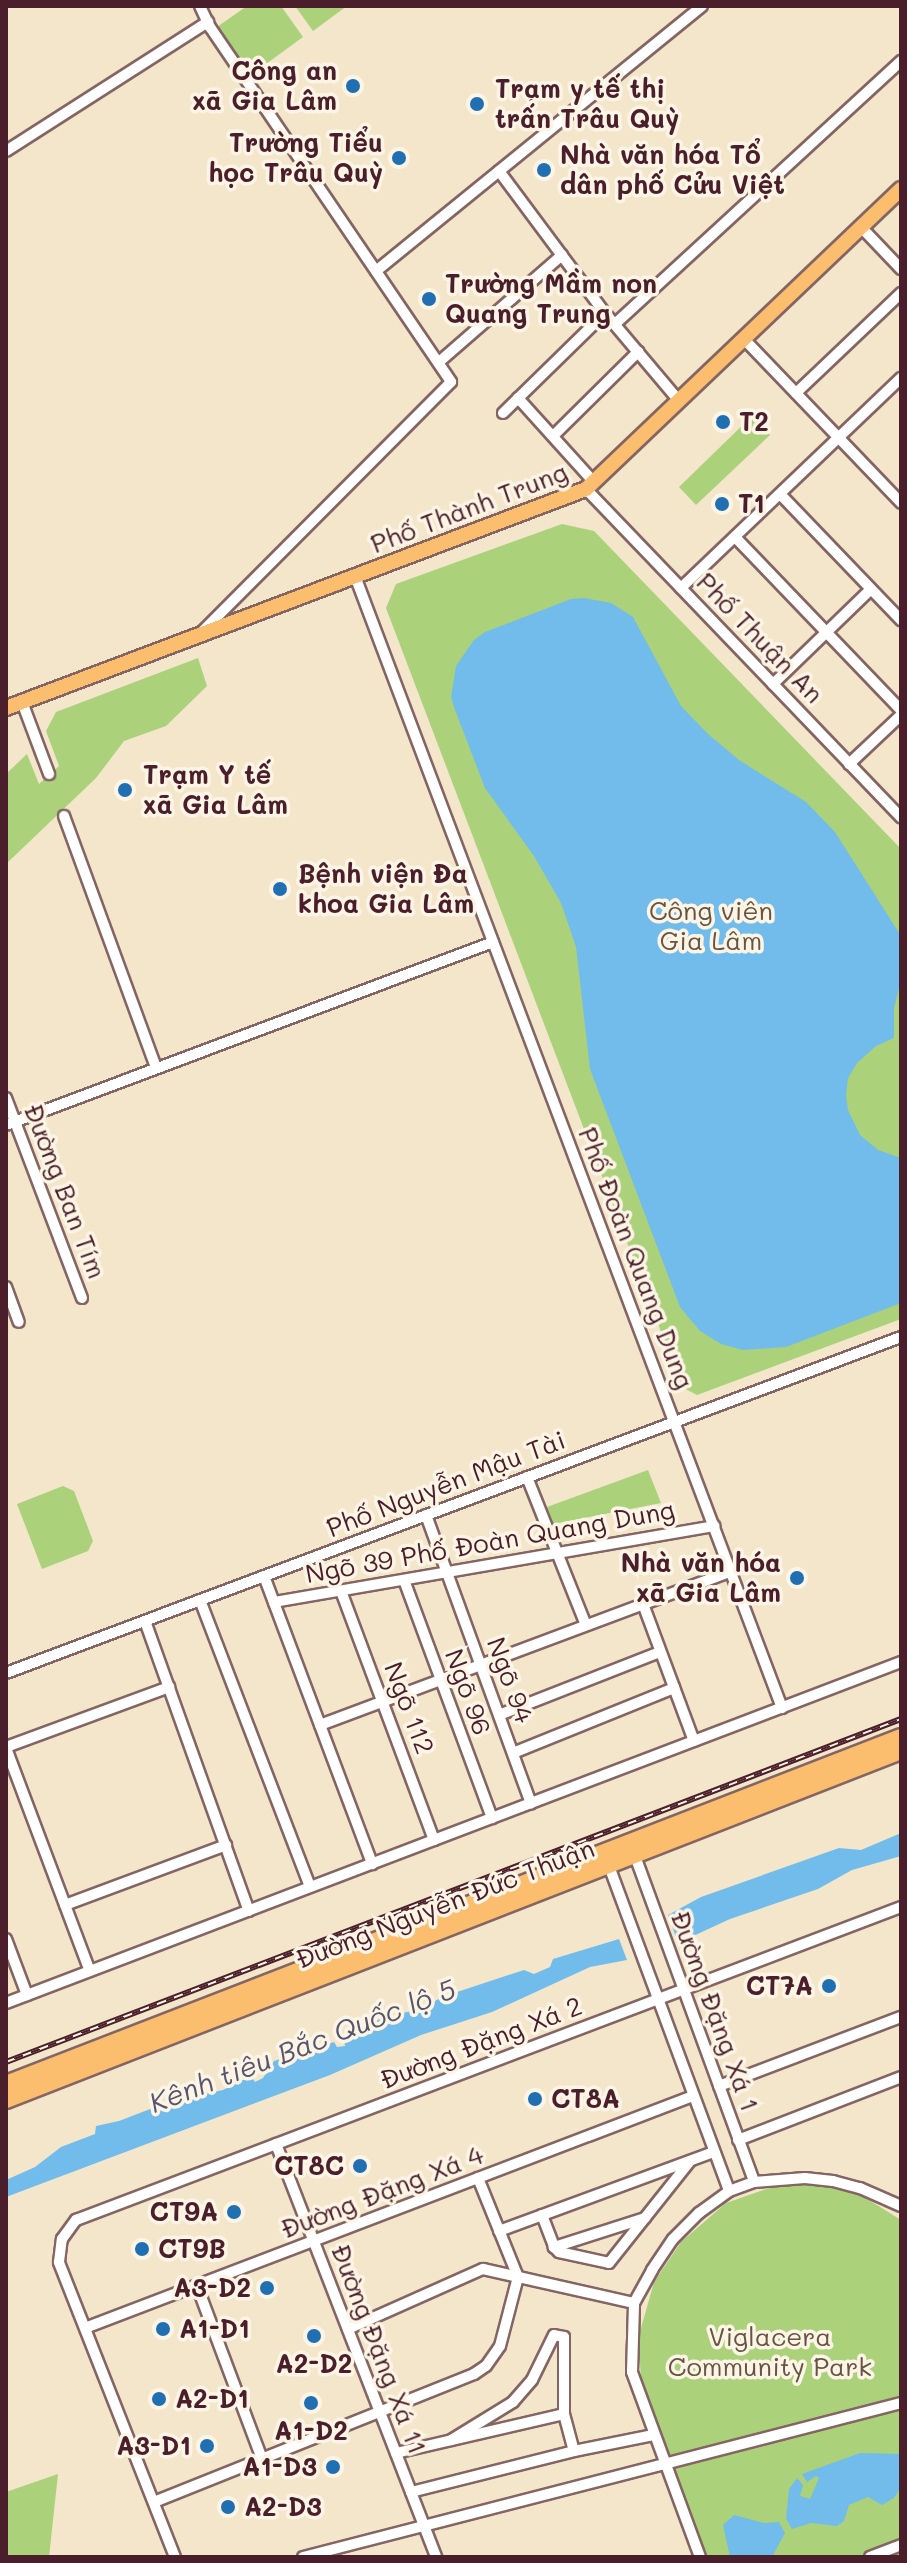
<!DOCTYPE html>
<meta charset="utf-8">
<style>
body{margin:0}
#map{position:relative;width:907px;height:2563px;overflow:hidden;background:#f3e6cb;font-family:Mali,sans-serif}
div>[style]{position:absolute}
[style*='--x']{left:calc(var(--x)*1px);top:calc(var(--y)*1px);width:calc(var(--w)*1px);rotate:calc(var(--a)*1deg)}
.green>*{inset:0;background:#abd17b}
.water>*{inset:0;background:#71bcea}
.roads{filter:drop-shadow(2px 0 #856563) drop-shadow(-2px 0 #856563) drop-shadow(0 2px #856563) drop-shadow(0 -2px #856563)}
.minor>*{height:10px;margin:-5px;padding:0 5px;transform-origin:5px;border-radius:5px;background:#fff}
.major>*{height:14px;margin:-7px;padding:0 7px;transform-origin:7px;border-radius:7px;background:#fbbe6e}
.highway>*{height:16px;margin:-8px;padding:0 8px;transform-origin:8px;border-radius:8px;background:#fbbe6e}
.rail>*{height:6px;margin-top:-3px;transform-origin:0;background:repeating-linear-gradient(90deg,#fcf5e5 0 9px,#4a1f2b 0 18px);box-sizing:border-box;border-block:2px solid #4a1f2b}
.dots>*{width:22px;height:22px;translate:-50% -50%;box-sizing:border-box;border:4px solid #fcf5e5;border-radius:50%}
span{translate:-50% -50%;white-space:nowrap;text-align:center;line-height:1.15;-webkit-text-stroke:7px #fcf5e5;paint-order:stroke}
.poi-label{font-size:26px;color:#4a1f2b;font-weight:700}
.right{translate:-100% -50%;text-align:right}
.left{translate:0 -50%;text-align:left}
.street-label{font-size:26px;color:#4a1f2b}
.park-label{font-size:26px;color:#675443}
.water-label{font-size:28px;color:#58566e;font-style:italic}
.frame{position:absolute;inset:0;border:8px solid #4a1f2b;pointer-events:none}
</style>
<div id="map">
<div class="green">
<i style="clip-path:polygon(247px 6px,281px 6px,303px 37px,251px 75px,217px 27px)"></i>
<i style="clip-path:polygon(295px 6px,347px 6px,313px 31px)"></i>
<i style="clip-path:polygon(752px 416px,770px 435px,696px 505px,679px 487px)"></i>
<i style="clip-path:polygon(562px 524px,594px 531px,901px 849px,901px 1319px,697px 1395px,682px 1387px,386px 608px,396px 584px)"></i>
<i style="clip-path:polygon(198px 658px,207px 686px,166px 726px,124px 741px,96px 778px,6px 864px,6px 774px,27px 754px,39px 784px,59px 766px,46px 731px,56px 712px)"></i>
<i style="clip-path:polygon(648px 1470px,661px 1503px,553px 1524px,547px 1507px)"></i>
<i style="clip-path:polygon(63px 1486px,74px 1491px,93px 1541px,88px 1551px,42px 1569px,17px 1504px)"></i>
<i style="clip-path:polygon(808px 2183px,856px 2192px,901px 2220px,901px 2557px,707px 2557px,642px 2390px,638px 2339px,654px 2282px,681px 2242px,726px 2203px,769px 2188px)"></i>
<i style="clip-path:polygon(58px 2474px,49px 2557px,6px 2557px,6px 2492px)"></i>
</div>
<div class="water">
<i style="clip-path:polygon(584px 598px,611px 603px,633px 617px,681px 706px,708px 734px,739px 760px,806px 802px,835px 832px,901px 936px,901px 980px,894px 1008px,894px 1038px,876px 1046px,857px 1063px,848px 1078px,846px 1095px,848px 1110px,860px 1135px,878px 1150px,901px 1158px,901px 1303px,786px 1347px,743px 1350px,721px 1344px,700px 1331px,680px 1307px,590px 1069px,576px 947px,561px 903px,534px 856px,485px 788px,455px 710px,451px 697px,456px 666px,474px 640px,485px 632px,571px 599px)"></i>
<i style="clip-path:polygon(901px 1833px,901px 1856px,852px 1870px,818px 1889px,730px 1919px,678px 1943px,668px 1915px,701px 1897px,839px 1848px,861px 1850px)"></i>
<i style="clip-path:polygon(619px 1939px,627px 1960px,590px 1967px,492px 2012px,421px 2035px,330px 2075px,6px 2197px,6px 2180px,35px 2167px,61px 2147px,95px 2134px,96px 2126px,119px 2121px,171px 2101px,223px 2090px,251px 2076px,255px 2082px,263px 2078px,274px 2061px,334px 2042px,337px 2047px,345px 2046px,344px 2039px,380px 2019px,384px 2025px,399px 2021px,398px 2014px,421px 2009px,442px 1997px,524px 1970px,534px 1974px,550px 1967px,553px 1959px)"></i>
<i style="clip-path:polygon(860px 2453px,901px 2454px,901px 2487px,894px 2498px,882px 2505px,868px 2497px,849px 2505px,844px 2521px,837px 2526px,811px 2523px,792px 2529px,786px 2519px,789px 2489px,797px 2478px,803px 2485px,800px 2496px,810px 2499px,819px 2478px,816px 2476px,807px 2482px,802px 2474px)"></i>
<i style="clip-path:polygon(734px 2515px,764px 2523px,779px 2522px,785px 2533px,772px 2557px,730px 2557px,723px 2525px)"></i>
</div>
<div class="roads">
<div class="minor">
<i style="--x:200;--y:6;--w:23;--a:65"></i>
<i style="--x:210;--y:27;--w:429;--a:55.8"></i>
<i style="--x:451;--y:382;--w:353;--a:134.9"></i>
<i style="--x:6;--y:151;--w:240;--a:-32.6"></i>
<i style="--x:499;--y:171;--w:177;--a:53.3"></i>
<i style="--x:605;--y:313;--w:115;--a:49.9"></i>
<i style="--x:861;--y:227;--w:58;--a:46.4"></i>
<i style="--x:376;--y:271;--w:420;--a:-39.1"></i>
<i style="--x:615;--y:324;--w:389;--a:-42.6"></i>
<i style="--x:744;--y:339;--w:227;--a:46.2"></i>
<i style="--x:439;--y:362;--w:163;--a:-41"></i>
<i style="--x:796;--y:393;--w:145;--a:-43.6"></i>
<i style="--x:518;--y:398;--w:113;--a:47.9"></i>
<i style="--x:503;--y:413;--w:143;--a:-44.4"></i>
<i style="--x:553;--y:436;--w:120;--a:-44.7"></i>
<i style="--x:586;--y:489;--w:455;--a:46.2"></i>
<i style="--x:780;--y:494;--w:175;--a:46.2"></i>
<i style="--x:735;--y:537;--w:240;--a:46.2"></i>
<i style="--x:355;--y:576;--w:1210;--a:69.33"></i>
<i style="--x:681;--y:588;--w:304;--a:-43.7"></i>
<i style="--x:773;--y:684;--w:136;--a:-44.1"></i>
<i style="--x:22;--y:702;--w:77;--a:69.4"></i>
<i style="--x:849;--y:764;--w:71;--a:-43.3"></i>
<i style="--x:64;--y:816;--w:267;--a:69.9"></i>
<i style="--x:6;--y:1098;--w:214;--a:69.2"></i>
<i style="--x:6;--y:1125;--w:520;--a:-20.59"></i>
<i style="--x:6;--y:1287;--w:37;--a:70"></i>
<i style="--x:527;--y:1477;--w:159;--a:68.3"></i>
<i style="--x:426;--y:1515;--w:307;--a:70"></i>
<i style="--x:264;--y:1576;--w:308;--a:69.4"></i>
<i style="--x:404;--y:1580;--w:254;--a:69.7"></i>
<i style="--x:341;--y:1591;--w:266;--a:69.5"></i>
<i style="--x:200;--y:1600;--w:307;--a:69"></i>
<i style="--x:274;--y:1602;--w:447;--a:-9.8"></i>
<i style="--x:643;--y:1604;--w:146;--a:69.6"></i>
<i style="--x:145;--y:1621;--w:308;--a:70.3"></i>
<i style="--x:6;--y:1673;--w:956;--a:-20.58"></i>
<i style="--x:499;--y:1715;--w:173;--a:-21.4"></i>
<i style="--x:320;--y:1725;--w:439;--a:-20.5"></i>
<i style="--x:6;--y:1747;--w:174;--a:-20.2"></i>
<i style="--x:6;--y:1748;--w:238;--a:69.4"></i>
<i style="--x:513;--y:1753;--w:174;--a:-22"></i>
<i style="--x:635;--y:1856;--w:347;--a:69.9"></i>
<i style="--x:609;--y:1866;--w:346;--a:69.7"></i>
<i style="--x:65;--y:1905;--w:172;--a:-20.4"></i>
<i style="--x:6;--y:1939;--w:60;--a:69.4"></i>
<i style="--x:6;--y:2003;--w:958;--a:-20.86"></i>
<i style="--x:719;--y:2086;--w:195;--a:-20.8"></i>
<i style="--x:738;--y:2140;--w:175;--a:-21.1"></i>
<i style="--x:276;--y:2144;--w:443;--a:68.8"></i>
<i style="--x:542;--y:2215;--w:34;--a:69"></i>
<i style="--x:645;--y:2218;--w:96;--a:162.3"></i>
<i style="--x:554;--y:2247;--w:7;--a:45"></i>
<i style="--x:559;--y:2252;--w:51;--a:12.4"></i>
<i style="--x:609;--y:2263;--w:130;--a:-51.5"></i>
<i style="--x:499;--y:2231;--w:229;--a:-20.2"></i>
<i style="--x:197;--y:2286;--w:185;--a:69.4"></i>
<i style="--x:85;--y:2328;--w:651;--a:-20.89"></i>
<i style="--x:348;--y:2329;--w:148;--a:-24"></i>
<i style="--x:483;--y:2269;--w:155;--a:12.7"></i>
<i style="--x:564;--y:2414;--w:38;--a:75"></i>
<i style="--x:396;--y:2453;--w:172;--a:-13.1"></i>
<i style="--x:564;--y:2414;--w:77;--a:-90"></i>
<i style="--x:564;--y:2337;--w:10;--a:-169"></i>
<i style="--x:554;--y:2335;--w:50;--a:116.1"></i>
<i style="--x:532;--y:2380;--w:29;--a:131"></i>
<i style="--x:513;--y:2402;--w:73;--a:148.5"></i>
<i style="--x:411;--y:2492;--w:168;--a:-14.1"></i>
<i style="--x:574;--y:2451;--w:81;--a:-11.4"></i>
<i style="--x:154;--y:2502;--w:345;--a:-21.8"></i>
<i style="--x:474;--y:2374;--w:14;--a:-34"></i>
<i style="--x:486;--y:2366;--w:24;--a:-55"></i>
<i style="--x:500;--y:2346;--w:71;--a:-75.4"></i>
<i style="--x:518;--y:2277;--w:107;--a:-112"></i>
<i style="--x:175;--y:2557;--w:317;--a:-111.5"></i>
<i style="--x:59;--y:2262;--w:23;--a:-83"></i>
<i style="--x:62;--y:2239;--w:24;--a:-54"></i>
<i style="--x:76;--y:2220;--w:882;--a:-20.78"></i>
<i style="--x:303;--y:2557;--w:618;--a:-14.44"></i>
<i style="--x:700;--y:2557;--w:197;--a:-110.2"></i>
<i style="--x:632;--y:2372;--w:69;--a:-88.3"></i>
<i style="--x:634;--y:2303;--w:38;--a:-61"></i>
<i style="--x:652;--y:2270;--w:37;--a:-56"></i>
<i style="--x:673;--y:2239;--w:37;--a:-45"></i>
<i style="--x:699;--y:2213;--w:37;--a:-36"></i>
<i style="--x:729;--y:2191;--w:27;--a:-20"></i>
<i style="--x:754;--y:2182;--w:51;--a:-4.5"></i>
<i style="--x:805;--y:2178;--w:28;--a:6"></i>
<i style="--x:833;--y:2181;--w:28;--a:15"></i>
<i style="--x:860;--y:2188;--w:45;--a:23.7"></i>
<i style="--x:870;--y:2557;--w:33;--a:-21"></i>
</div>
<div class="major">
<i style="--x:6;--y:708;--w:620;--a:-20.69"></i>
<i style="--x:586;--y:489;--w:435;--a:-43.6"></i>
</div>
<div class="highway">
<i style="--x:6;--y:2084;--w:960;--a:-21.19"></i>
<i style="--x:6;--y:2100;--w:961;--a:-21.3"></i>
</div>
</div>
<div class="rail">
<i style="--x:6;--y:2062;--w:958;--a:-20.97"></i>
</div>
<div class="dots">
<i style="left:353px;top:86px;background:#1f6fb2"></i>
<i style="left:477px;top:104px;background:#1f6fb2"></i>
<i style="left:399px;top:158px;background:#1f6fb2"></i>
<i style="left:544px;top:170px;background:#1f6fb2"></i>
<i style="left:429px;top:299px;background:#1f6fb2"></i>
<i style="left:723px;top:422px;background:#1f6fb2"></i>
<i style="left:722px;top:504px;background:#1f6fb2"></i>
<i style="left:125px;top:790px;background:#1f6fb2"></i>
<i style="left:280px;top:889px;background:#1f6fb2"></i>
<i style="left:797px;top:1578px;background:#1f6fb2"></i>
<i style="left:829px;top:1986px;background:#1f6fb2"></i>
<i style="left:535px;top:2099px;background:#1f6fb2"></i>
<i style="left:360px;top:2166px;background:#1f6fb2"></i>
<i style="left:234px;top:2212px;background:#1f6fb2"></i>
<i style="left:142px;top:2249px;background:#1f6fb2"></i>
<i style="left:267px;top:2288px;background:#1f6fb2"></i>
<i style="left:163px;top:2329px;background:#1f6fb2"></i>
<i style="left:314px;top:2336px;background:#1f6fb2"></i>
<i style="left:159px;top:2399px;background:#1f6fb2"></i>
<i style="left:311px;top:2403px;background:#1f6fb2"></i>
<i style="left:207px;top:2446px;background:#1f6fb2"></i>
<i style="left:333px;top:2467px;background:#1f6fb2"></i>
<i style="left:228px;top:2507px;background:#1f6fb2"></i>
</div>
<div class="poi-label">
<span class="right" style="left:337px;top:86px">Công an<br>xã Gia Lâm</span>
<span class="left" style="left:495px;top:104px">Trạm y tế thị<br>trấn Trâu Quỳ</span>
<span class="right" style="left:383px;top:158px">Trường Tiểu<br>học Trâu Quỳ</span>
<span class="left" style="left:560px;top:170px">Nhà văn hóa Tổ<br>dân phố Cửu Việt</span>
<span class="left" style="left:445px;top:299px">Trường Mầm non<br>Quang Trung</span>
<span class="left" style="left:739px;top:422px">T2</span>
<span class="left" style="left:738px;top:504px">T1</span>
<span class="left" style="left:143px;top:790px">Trạm Y tế<br>xã Gia Lâm</span>
<span class="left" style="left:298px;top:889px">Bệnh viện Đa<br>khoa Gia Lâm</span>
<span class="right" style="left:781px;top:1578px">Nhà văn hóa<br>xã Gia Lâm</span>
<span class="right" style="left:813px;top:1986px">CT7A</span>
<span class="left" style="left:551px;top:2099px">CT8A</span>
<span class="right" style="left:344px;top:2166px">CT8C</span>
<span class="right" style="left:218px;top:2212px">CT9A</span>
<span class="left" style="left:158px;top:2249px">CT9B</span>
<span class="right" style="left:251px;top:2288px">A3-D2</span>
<span class="left" style="left:179px;top:2329px">A1-D1</span>
<span style="left:314px;top:2364px">A2-D2</span>
<span class="left" style="left:175px;top:2399px">A2-D1</span>
<span style="left:311px;top:2431px">A1-D2</span>
<span class="right" style="left:191px;top:2446px">A3-D1</span>
<span class="right" style="left:317px;top:2467px">A1-D3</span>
<span class="left" style="left:244px;top:2507px">A2-D3</span>
</div>
<div class="street-label">
<span style="left:469px;top:508px;rotate:-21deg">Phố Thành Trung</span>
<span style="left:760px;top:638px;rotate:46deg">Phố Thuận An</span>
<span style="left:65px;top:1191px;rotate:69deg">Đường Ban Tím</span>
<span style="left:636px;top:1258px;rotate:69deg">Phố Đoàn Quang Dung</span>
<span style="left:446px;top:1484px;rotate:-21deg">Phố Nguyễn Mậu Tài</span>
<span style="left:490px;top:1542px;rotate:-10deg">Ngõ 39 Phố Đoàn Quang Dung</span>
<span style="left:510px;top:1680px;rotate:70deg">Ngõ 94</span>
<span style="left:468px;top:1692px;rotate:70deg">Ngõ 96</span>
<span style="left:409px;top:1708px;rotate:69deg">Ngõ 112</span>
<span style="left:445px;top:1904px;rotate:-21deg">Đường Nguyễn Đức Thuận</span>
<span style="left:715px;top:2011px;rotate:70deg">Đường Đặng Xá 1</span>
<span style="left:481px;top:2043px;rotate:-21deg">Đường Đặng Xá 2</span>
<span style="left:382px;top:2192px;rotate:-21deg">Đường Đặng Xá 4</span>
<span style="left:379px;top:2349px;rotate:69deg">Đường Đặng Xá 11</span>
</div>
<div class="park-label">
<span style="left:711px;top:926px">Công viên<br>Gia Lâm</span>
<span style="left:770px;top:2352px">Viglacera<br>Community Park</span>
</div>
<div class="water-label">
<span style="left:302px;top:2045px;rotate:-21deg">Kênh tiêu Bắc Quốc lộ 5</span>
</div>
<div class="frame"></div>
</div>
